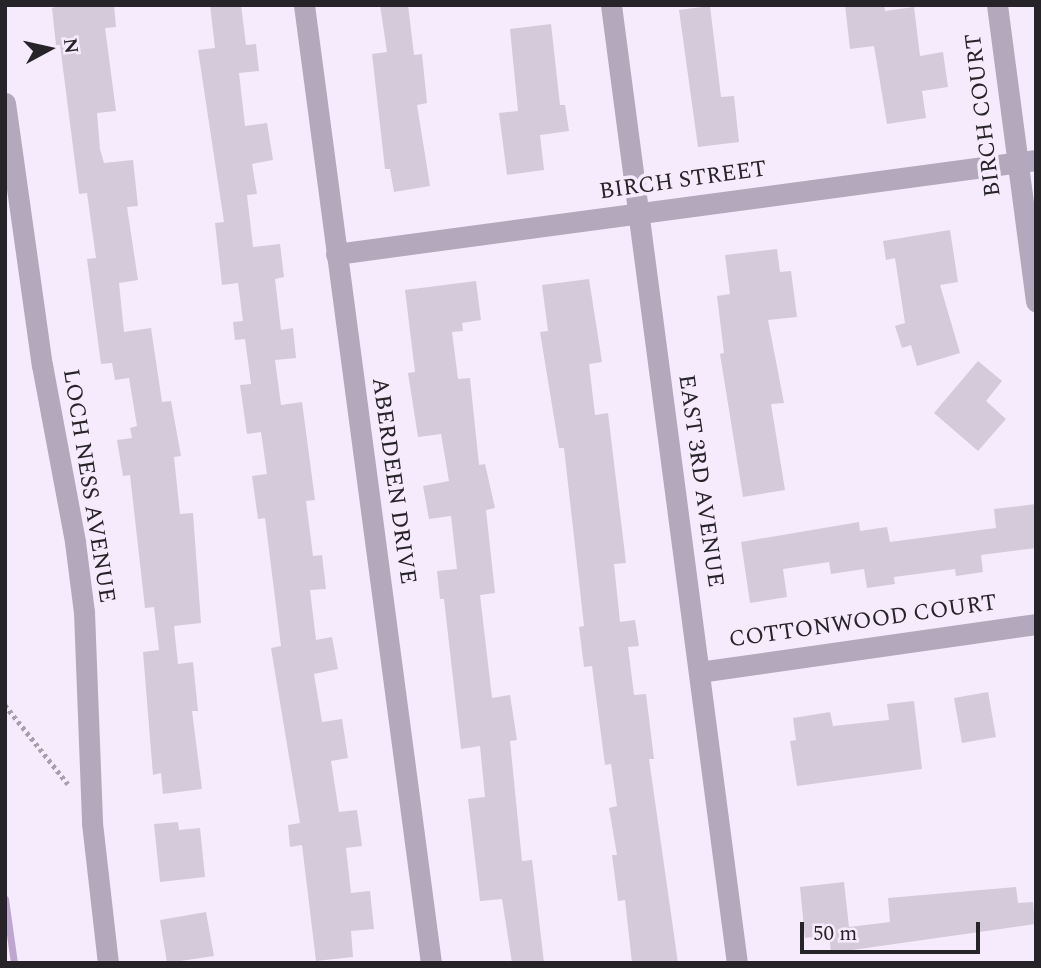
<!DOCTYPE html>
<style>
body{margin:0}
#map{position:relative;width:1041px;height:968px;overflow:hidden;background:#f5ebfc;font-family:Spectral,serif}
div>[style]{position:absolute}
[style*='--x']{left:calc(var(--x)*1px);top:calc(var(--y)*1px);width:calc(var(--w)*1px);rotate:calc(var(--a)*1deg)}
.stream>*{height:7px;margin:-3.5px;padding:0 3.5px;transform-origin:3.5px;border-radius:3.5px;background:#bfa6d1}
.building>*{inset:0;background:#d4cada}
.path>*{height:4.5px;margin-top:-2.25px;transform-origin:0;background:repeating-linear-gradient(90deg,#a79fac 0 3.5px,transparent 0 7px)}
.street>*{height:21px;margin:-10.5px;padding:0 10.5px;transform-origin:10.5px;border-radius:10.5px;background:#b4a9bc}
span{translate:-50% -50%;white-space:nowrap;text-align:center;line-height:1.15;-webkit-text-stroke:7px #f5ebfc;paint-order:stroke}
.street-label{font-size:23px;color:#272429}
.frame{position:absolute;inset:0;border:7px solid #272429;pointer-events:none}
.north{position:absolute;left:14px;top:14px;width:70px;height:70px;-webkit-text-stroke:5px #f5ebfc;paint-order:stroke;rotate:82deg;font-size:19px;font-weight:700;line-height:28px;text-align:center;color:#272429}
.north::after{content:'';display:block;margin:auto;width:24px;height:32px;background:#272429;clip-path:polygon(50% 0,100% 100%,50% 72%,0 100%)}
.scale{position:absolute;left:800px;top:922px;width:180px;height:32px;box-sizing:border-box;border:4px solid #272429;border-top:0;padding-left:9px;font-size:21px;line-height:24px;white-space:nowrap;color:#272429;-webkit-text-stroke:5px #f5ebfc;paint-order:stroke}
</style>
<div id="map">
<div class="stream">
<i style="--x:5;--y:899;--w:65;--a:82"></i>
</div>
<div class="building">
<i style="clip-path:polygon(62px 5px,114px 5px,116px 27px,105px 28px,116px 111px,97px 113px,100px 149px,104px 163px,133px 160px,138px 206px,127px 207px,138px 280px,119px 283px,124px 332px,151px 328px,162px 402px,171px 401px,181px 456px,174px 457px,180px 514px,193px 513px,201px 623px,174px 626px,178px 664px,193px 662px,198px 711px,192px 711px,202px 789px,163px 794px,161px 773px,153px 775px,143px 652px,159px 650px,154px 607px,145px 608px,130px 475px,123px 476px,117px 440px,132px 438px,130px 428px,137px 426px,129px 378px,115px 380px,112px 363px,101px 364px,87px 259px,96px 258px,87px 193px,79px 194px,60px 45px,56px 45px,52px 8px)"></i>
<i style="clip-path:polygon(210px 5px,241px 5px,246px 45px,256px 44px,259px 71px,239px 73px,245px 126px,267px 123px,273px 160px,252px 164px,257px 194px,247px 195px,253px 247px,280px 244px,284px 277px,275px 279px,281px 330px,293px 328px,296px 358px,275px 360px,281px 405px,302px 402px,315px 500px,306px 501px,313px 556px,322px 555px,326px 589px,310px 590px,316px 640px,332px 637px,338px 669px,314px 674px,322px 722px,342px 719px,348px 758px,331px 761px,339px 812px,357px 810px,362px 846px,346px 848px,351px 893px,370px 891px,374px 929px,351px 931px,353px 957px,316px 961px,302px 845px,290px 847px,288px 825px,300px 823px,271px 648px,281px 646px,265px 518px,258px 519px,252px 476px,267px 474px,261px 432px,247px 434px,240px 385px,251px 384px,245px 339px,235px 340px,233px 322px,243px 321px,238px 283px,222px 285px,215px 223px,224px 222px,198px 50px,215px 48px)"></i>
<i style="clip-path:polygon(380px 5px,408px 5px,414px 55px,422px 54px,427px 103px,417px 105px,430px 186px,394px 192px,390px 169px,385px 169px,372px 54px,387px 52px)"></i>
<i style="clip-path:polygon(845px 5px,884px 5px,885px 11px,914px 7px,920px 56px,943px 52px,948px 87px,922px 91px,926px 118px,887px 124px,874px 46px,850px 49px)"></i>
<i style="clip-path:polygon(710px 6px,721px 97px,734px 96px,739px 142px,698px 147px,679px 10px)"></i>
<i style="clip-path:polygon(551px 24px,560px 105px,565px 105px,569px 131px,540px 135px,544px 170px,507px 175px,499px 113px,518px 111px,510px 29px)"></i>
<i style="clip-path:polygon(950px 230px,958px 282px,940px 285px,960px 353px,917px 366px,911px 345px,902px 348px,895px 326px,905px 323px,895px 258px,886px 260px,883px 241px)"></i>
<i style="clip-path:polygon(777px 249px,780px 272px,791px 271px,797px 317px,768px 320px,784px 403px,771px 404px,785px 490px,743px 497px,720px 354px,724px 353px,717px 296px,730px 294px,725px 255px)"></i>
<i style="clip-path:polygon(589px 279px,602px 362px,589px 364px,595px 415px,608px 413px,626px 563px,614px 564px,620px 622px,635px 620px,639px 646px,628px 647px,634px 695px,646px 694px,654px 759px,649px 759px,678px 963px,632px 963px,625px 900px,618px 901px,612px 855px,617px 855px,609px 808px,617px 806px,611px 764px,605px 765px,592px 666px,584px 667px,579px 627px,584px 626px,564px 448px,559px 448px,540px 332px,548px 331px,542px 285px)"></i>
<i style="clip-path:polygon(476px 281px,481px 320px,462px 323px,463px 331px,452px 332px,458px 379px,470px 378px,479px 465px,485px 464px,495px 508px,486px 510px,495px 593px,480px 595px,492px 698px,510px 695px,517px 740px,510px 741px,522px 861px,532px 860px,544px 963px,512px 963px,502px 899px,480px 901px,468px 799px,485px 797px,480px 746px,461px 749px,444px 599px,440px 599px,437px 571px,457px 569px,451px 516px,429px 519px,423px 486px,449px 481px,441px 434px,418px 437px,408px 373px,415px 372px,405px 290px)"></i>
<i style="clip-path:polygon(978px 361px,1002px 381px,986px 401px,1006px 419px,978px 451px,934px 413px)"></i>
<i style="clip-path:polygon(1036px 504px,1036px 548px,981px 555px,983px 572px,956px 576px,955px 569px,894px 577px,895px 584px,867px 588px,864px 569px,831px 574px,829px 562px,783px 569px,787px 597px,750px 603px,741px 542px,859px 522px,860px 531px,887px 527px,890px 542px,996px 528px,994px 509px)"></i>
<i style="clip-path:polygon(988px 692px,996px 737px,962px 743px,954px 698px)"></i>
<i style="clip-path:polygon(914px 701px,922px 769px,797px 786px,790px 741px,796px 740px,793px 718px,830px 712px,833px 726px,889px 720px,887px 704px)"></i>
<i style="clip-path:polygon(178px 822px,179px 830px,200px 828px,205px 877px,160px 882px,154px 824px)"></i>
<i style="clip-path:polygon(844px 882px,849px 927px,890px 922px,888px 898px,1016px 887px,1018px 903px,1033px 902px,1035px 924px,831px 953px,829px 935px,805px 938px,800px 887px)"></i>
<i style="clip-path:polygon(206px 912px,214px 956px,167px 963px,160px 920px)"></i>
</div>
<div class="path">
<i style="--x:5;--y:705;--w:101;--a:51.4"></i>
</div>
<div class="street">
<i style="--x:304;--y:5;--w:966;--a:82.45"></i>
<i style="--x:611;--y:5;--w:966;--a:82.51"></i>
<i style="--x:997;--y:5;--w:299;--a:82.5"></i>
<i style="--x:5;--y:103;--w:265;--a:82"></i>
<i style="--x:42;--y:365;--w:180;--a:79.4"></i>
<i style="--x:75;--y:542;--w:71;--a:82.7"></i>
<i style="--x:84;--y:612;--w:211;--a:87.8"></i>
<i style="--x:92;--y:823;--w:141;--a:83.5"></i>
<i style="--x:336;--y:254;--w:706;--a:-7.65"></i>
<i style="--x:699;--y:672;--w:340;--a:-8.1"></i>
</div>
<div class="street-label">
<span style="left:984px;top:115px;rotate:-97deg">BIRCH COURT</span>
<span style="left:683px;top:181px;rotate:-8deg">BIRCH STREET</span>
<span style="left:393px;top:481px;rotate:82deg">ABERDEEN DRIVE</span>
<span style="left:700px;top:481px;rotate:82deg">EAST 3RD AVENUE</span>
<span style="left:88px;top:486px;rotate:81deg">LOCH NESS AVENUE</span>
<span style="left:863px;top:622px;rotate:-8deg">COTTONWOOD COURT</span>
</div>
<div class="frame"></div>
<div class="north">N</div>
<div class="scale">50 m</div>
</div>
